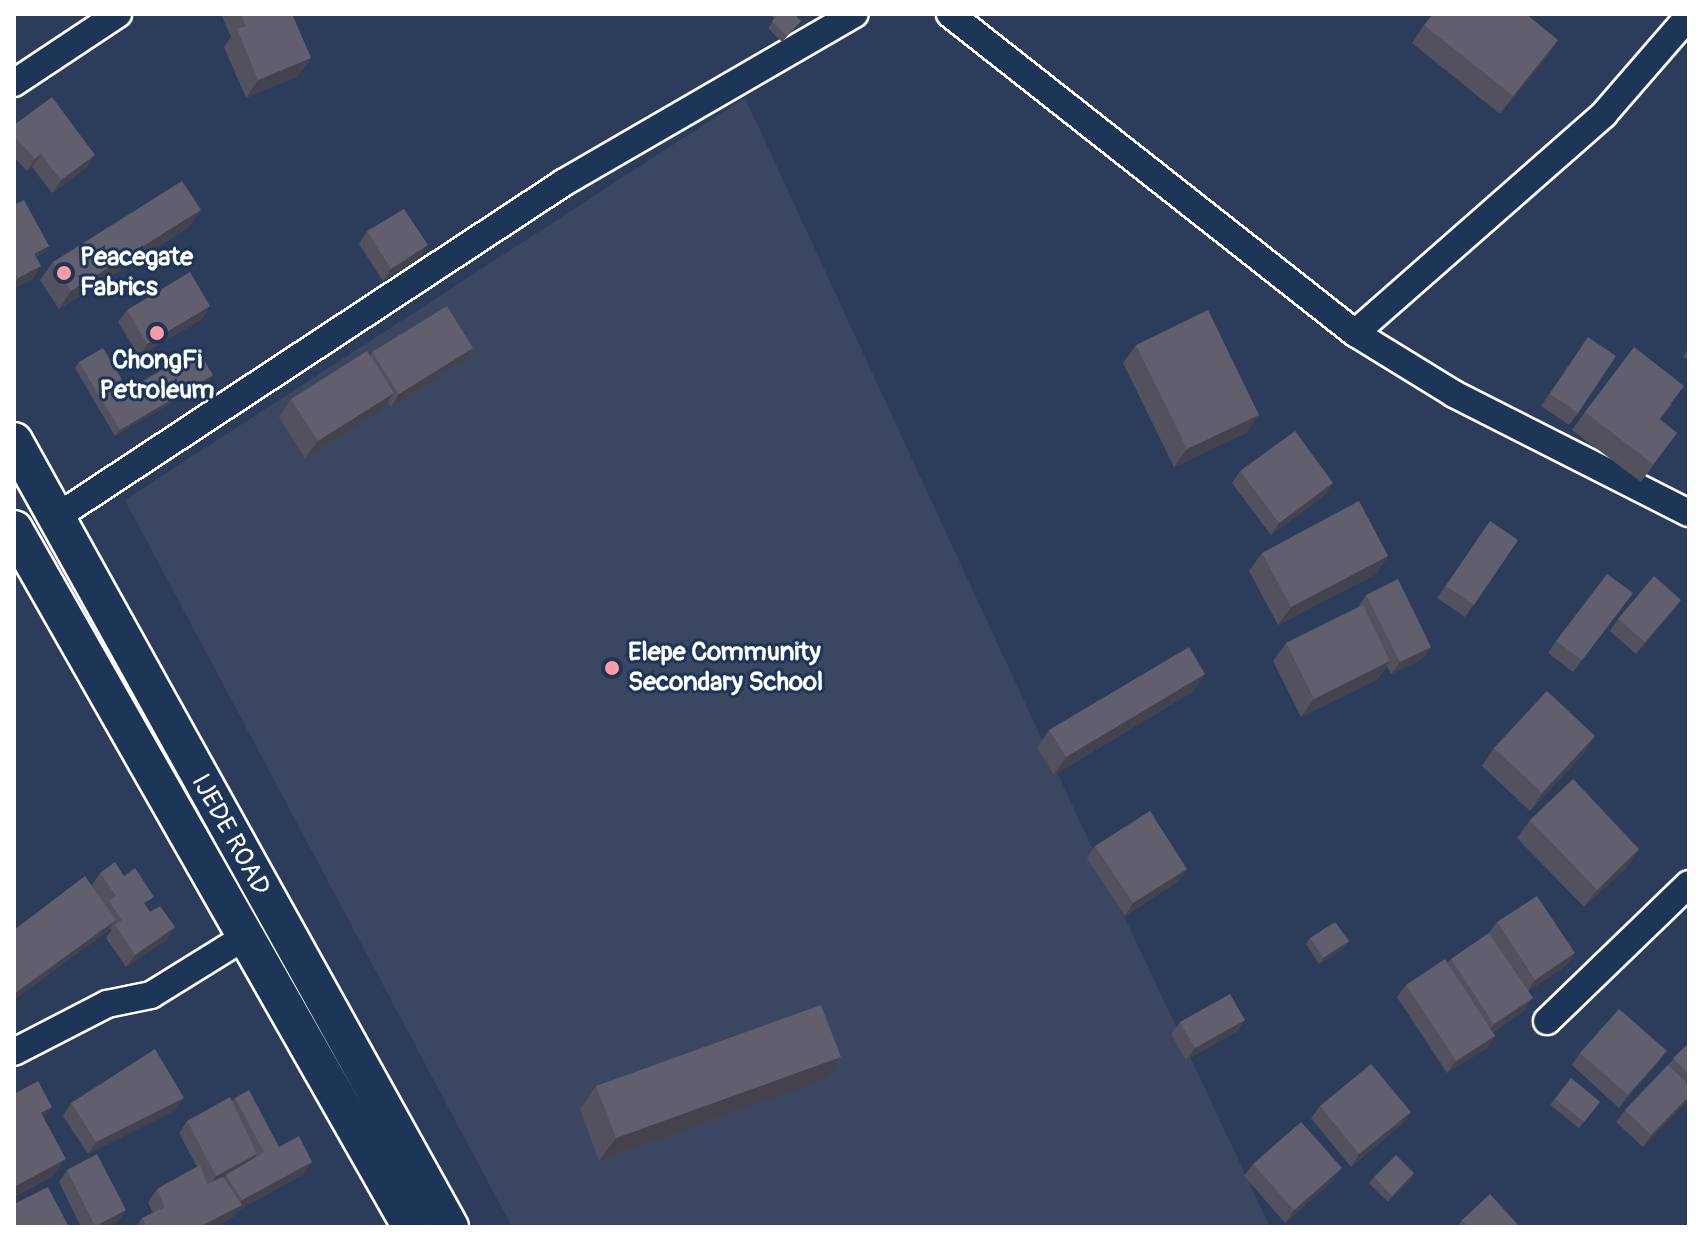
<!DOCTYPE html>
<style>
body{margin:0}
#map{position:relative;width:1703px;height:1241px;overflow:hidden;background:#2b3d5b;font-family:Pangolin,sans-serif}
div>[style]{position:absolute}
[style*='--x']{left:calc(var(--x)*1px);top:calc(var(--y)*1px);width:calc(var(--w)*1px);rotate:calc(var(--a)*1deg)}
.built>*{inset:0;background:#3b4760}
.roads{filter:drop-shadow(2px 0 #fff) drop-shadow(-2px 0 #fff) drop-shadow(0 2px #fff) drop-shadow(0 -2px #fff)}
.street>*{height:26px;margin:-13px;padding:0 13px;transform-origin:13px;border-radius:13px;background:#1d3557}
.secondary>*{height:36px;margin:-18px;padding:0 18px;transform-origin:18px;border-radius:18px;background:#1d3557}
.wall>*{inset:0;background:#53515e}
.shaded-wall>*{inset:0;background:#44424c}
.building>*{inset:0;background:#615e6d}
.dots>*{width:22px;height:22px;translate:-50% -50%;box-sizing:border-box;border:4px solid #1d3557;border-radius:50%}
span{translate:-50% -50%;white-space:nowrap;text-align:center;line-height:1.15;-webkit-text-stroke:6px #1d3557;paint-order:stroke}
.poi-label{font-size:26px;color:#fff;font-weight:700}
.left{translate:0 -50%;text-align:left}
.street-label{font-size:26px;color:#fff}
.frame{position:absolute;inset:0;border:16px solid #fff;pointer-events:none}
</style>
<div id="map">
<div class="built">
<i style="clip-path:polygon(745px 98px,1087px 837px,1270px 1227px,512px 1227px,125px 500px)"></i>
</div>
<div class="roads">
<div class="street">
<i style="--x:950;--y:14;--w:516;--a:38.23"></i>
<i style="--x:1355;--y:333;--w:116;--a:31.6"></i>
<i style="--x:1454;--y:394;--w:263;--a:26.9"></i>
<i style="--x:14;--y:83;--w:125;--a:-33.6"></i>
<i style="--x:1355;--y:333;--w:332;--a:-41.3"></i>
<i style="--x:1604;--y:114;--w:130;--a:-49.1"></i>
<i style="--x:55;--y:518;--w:609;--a:-33.4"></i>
<i style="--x:563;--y:183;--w:337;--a:-30.1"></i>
<i style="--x:1547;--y:1021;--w:197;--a:-44"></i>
<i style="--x:14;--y:1052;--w:105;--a:-27.3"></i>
<i style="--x:107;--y:1004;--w:45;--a:-11.6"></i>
<i style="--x:151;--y:995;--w:112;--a:-31.8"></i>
</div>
<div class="secondary">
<i style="--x:14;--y:441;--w:899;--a:60.98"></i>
<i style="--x:14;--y:529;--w:803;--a:60.37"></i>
</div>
</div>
<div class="wall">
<i style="clip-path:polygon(221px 14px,292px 14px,311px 58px,298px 76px,246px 98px,224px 47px,231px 37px)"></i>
<i style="clip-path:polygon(770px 14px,794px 14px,801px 21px,782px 42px,768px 28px,775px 19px)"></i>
<i style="clip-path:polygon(1424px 25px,1558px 40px,1546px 58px,1500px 114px,1412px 43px)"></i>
<i style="clip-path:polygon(14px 125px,87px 167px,52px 193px,32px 167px,27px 171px,14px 157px)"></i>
<i style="clip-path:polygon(14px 205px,49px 246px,45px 252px,36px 257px,41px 266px,33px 279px,14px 288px)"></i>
<i style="clip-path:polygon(188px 228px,59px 309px,40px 280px,53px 262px)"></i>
<i style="clip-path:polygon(367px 231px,419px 258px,383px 281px,359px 244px)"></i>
<i style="clip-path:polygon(210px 306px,202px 319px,139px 356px,118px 322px,127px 310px)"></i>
<i style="clip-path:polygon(1588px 337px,1578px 413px,1569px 425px,1541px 406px)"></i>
<i style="clip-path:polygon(1136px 345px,1259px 415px,1246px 433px,1174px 467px,1123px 363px)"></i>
<i style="clip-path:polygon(473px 348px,465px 360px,391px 407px,388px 402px,382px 411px,305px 458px,279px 417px,291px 399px,370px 356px,372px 352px)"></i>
<i style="clip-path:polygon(1689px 348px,1689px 360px,1683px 357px)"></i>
<i style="clip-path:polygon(79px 362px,128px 390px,213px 375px,208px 381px,115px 436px,75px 368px)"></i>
<i style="clip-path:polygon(1672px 404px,1660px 419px,1677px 433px,1641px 482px,1572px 430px,1585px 412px)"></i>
<i style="clip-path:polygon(1240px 471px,1325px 495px,1271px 535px,1232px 483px)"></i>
<i style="clip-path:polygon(1490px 521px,1518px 540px,1465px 617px,1437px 598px)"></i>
<i style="clip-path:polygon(1262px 553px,1388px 556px,1376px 574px,1278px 625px,1249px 571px)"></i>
<i style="clip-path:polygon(1633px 593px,1573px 672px,1548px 653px,1556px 641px)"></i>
<i style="clip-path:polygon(1366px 595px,1431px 647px,1422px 659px,1391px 674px,1387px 666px,1378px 679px,1301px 717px,1273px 661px,1286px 643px,1358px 607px)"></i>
<i style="clip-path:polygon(1681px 600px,1672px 612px,1636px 654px,1610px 631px,1618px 619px)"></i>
<i style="clip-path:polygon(1205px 674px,1192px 692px,1054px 775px,1037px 748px,1049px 730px)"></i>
<i style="clip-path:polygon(1595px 736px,1583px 754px,1530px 811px,1482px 766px,1494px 748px)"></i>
<i style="clip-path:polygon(1530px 820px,1639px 849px,1627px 867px,1584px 907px,1517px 838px)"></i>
<i style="clip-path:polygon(1095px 846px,1179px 881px,1125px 916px,1087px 858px)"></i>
<i style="clip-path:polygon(100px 873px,147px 907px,150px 912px,175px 927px,166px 940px,126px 967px,106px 938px,111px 930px,110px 928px,107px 932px,92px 885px)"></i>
<i style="clip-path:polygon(1497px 922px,1567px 965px,1528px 991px,1524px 1011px,1493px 1032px,1495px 1036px,1487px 1048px,1447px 1073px,1397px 997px,1406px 985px,1447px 963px,1451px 959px,1489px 933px)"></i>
<i style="clip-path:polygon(1310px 938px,1349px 941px,1344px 948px,1319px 964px,1306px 944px)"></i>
<i style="clip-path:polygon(1245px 1020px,1236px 1032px,1186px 1060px,1171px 1034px,1180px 1022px)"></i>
<i style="clip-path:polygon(1689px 1043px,1689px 1099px,1643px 1147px,1616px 1122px,1625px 1110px)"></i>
<i style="clip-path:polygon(1580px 1053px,1658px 1063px,1619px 1108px,1572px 1065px)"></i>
<i style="clip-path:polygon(1571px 1078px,1600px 1102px,1579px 1128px,1550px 1105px)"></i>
<i style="clip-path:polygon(824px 1080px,599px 1161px,580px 1109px,596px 1086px)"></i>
<i style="clip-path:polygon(235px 1098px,304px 1174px,237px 1211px,233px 1217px,214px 1227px,136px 1227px,142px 1218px,153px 1213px,148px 1202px,157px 1189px,197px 1167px,179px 1133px,187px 1121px,232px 1101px)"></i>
<i style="clip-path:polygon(71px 1103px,175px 1110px,88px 1154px,63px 1116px)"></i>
<i style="clip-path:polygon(1320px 1106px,1411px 1112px,1402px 1124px,1351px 1167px,1311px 1118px)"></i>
<i style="clip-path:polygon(1253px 1164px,1333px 1180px,1285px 1223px,1244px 1176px)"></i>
<i style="clip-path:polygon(67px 1170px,126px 1210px,117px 1223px,109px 1227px,81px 1227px,59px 1182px)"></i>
<i style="clip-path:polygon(1414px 1173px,1410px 1180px,1388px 1202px,1369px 1183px,1374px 1177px)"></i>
<i style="clip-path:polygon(1462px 1220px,1520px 1227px,1457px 1227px)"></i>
</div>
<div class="shaded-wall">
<i style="clip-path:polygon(1558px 40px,1546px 58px,1500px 114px,1513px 96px)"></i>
<i style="clip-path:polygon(311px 58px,298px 76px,246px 98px,258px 80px)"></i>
<i style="clip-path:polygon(41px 154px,32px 167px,27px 171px,35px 159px)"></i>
<i style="clip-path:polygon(95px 155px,87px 167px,52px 193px,61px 180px)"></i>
<i style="clip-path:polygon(201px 210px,188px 228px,59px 309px,71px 291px)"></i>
<i style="clip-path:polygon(428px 245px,419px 258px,383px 281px,391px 269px)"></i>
<i style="clip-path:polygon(49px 246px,45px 252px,27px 262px,31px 256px)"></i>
<i style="clip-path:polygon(41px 266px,33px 279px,14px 288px,14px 285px,18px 278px)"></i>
<i style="clip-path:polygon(210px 306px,202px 319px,139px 356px,147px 344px)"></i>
<i style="clip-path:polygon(473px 348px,465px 360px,391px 407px,399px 394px)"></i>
<i style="clip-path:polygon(213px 375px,208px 381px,115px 436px,120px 430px)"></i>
<i style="clip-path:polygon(394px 393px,382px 411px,305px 458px,318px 441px)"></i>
<i style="clip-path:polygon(1259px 415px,1246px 433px,1174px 467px,1187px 449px)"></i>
<i style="clip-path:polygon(1333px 483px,1325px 495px,1271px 535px,1279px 523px)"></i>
<i style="clip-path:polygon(1388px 556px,1376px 574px,1278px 625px,1291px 607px)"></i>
<i style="clip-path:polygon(1681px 600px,1672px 612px,1636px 654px,1645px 642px)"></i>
<i style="clip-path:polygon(1431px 647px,1422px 659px,1391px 674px,1400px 662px)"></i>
<i style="clip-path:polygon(1390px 661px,1378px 679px,1301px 717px,1314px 699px)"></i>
<i style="clip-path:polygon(1205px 674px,1192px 692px,1054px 775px,1066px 757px)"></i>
<i style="clip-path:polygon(1595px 736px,1583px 754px,1530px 811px,1542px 793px)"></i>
<i style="clip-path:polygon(1639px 849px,1627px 867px,1584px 907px,1597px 890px)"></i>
<i style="clip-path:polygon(1187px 869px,1179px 881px,1125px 916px,1133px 903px)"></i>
<i style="clip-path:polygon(116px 920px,107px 932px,14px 1000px,14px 994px)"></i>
<i style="clip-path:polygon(175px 927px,166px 940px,126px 967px,135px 955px)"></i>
<i style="clip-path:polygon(1349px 941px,1344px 948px,1319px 964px,1323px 958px)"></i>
<i style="clip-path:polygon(1575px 953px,1567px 965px,1527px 992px,1535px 980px)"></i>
<i style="clip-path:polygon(1533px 998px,1524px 1011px,1485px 1036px,1494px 1024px)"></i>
<i style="clip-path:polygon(1245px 1020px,1236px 1032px,1186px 1060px,1195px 1048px)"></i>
<i style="clip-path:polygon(1495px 1036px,1487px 1048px,1447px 1073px,1456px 1061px)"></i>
<i style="clip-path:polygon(1667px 1051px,1658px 1063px,1619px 1108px,1628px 1095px)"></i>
<i style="clip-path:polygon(841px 1057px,824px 1080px,599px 1161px,616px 1138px)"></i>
<i style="clip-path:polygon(1689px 1096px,1686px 1103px,1643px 1147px,1651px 1135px)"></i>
<i style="clip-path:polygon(184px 1098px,175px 1110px,88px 1154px,96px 1142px)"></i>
<i style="clip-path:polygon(52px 1107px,40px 1125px,41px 1113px)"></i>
<i style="clip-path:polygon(1411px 1112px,1402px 1124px,1351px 1167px,1359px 1154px)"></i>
<i style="clip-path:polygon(257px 1154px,248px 1166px,226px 1175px,222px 1181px,208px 1189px,216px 1176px)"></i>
<i style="clip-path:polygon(66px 1159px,53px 1176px,14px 1198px,14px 1187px)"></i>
<i style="clip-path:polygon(312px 1162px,304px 1174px,237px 1211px,233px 1217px,214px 1227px,199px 1227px,238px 1206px,242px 1200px)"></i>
<i style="clip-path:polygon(1342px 1168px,1333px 1180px,1285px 1223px,1294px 1210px)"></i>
<i style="clip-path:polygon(1414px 1173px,1410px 1180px,1388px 1202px,1392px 1196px)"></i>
<i style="clip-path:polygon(126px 1210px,117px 1223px,109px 1227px,94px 1227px)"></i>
</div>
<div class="building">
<i style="clip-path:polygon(241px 14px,292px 14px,311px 58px,258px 80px,237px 29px,246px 26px)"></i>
<i style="clip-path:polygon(779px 14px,794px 14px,801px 21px,787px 36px,772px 21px)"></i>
<i style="clip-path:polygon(1433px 14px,1526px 14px,1558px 40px,1513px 96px,1424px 25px)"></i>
<i style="clip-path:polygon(52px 97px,95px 155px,61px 180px,41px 154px,35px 159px,14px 136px,14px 125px)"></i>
<i style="clip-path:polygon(182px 181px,201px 210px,71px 291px,53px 262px)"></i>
<i style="clip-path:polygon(24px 200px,49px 246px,34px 254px,14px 217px,14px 205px)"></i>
<i style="clip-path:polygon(404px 209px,428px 245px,391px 269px,367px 231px)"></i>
<i style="clip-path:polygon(14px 217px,41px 266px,18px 278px,14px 271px)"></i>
<i style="clip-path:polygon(190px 272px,210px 306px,147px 344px,127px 310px)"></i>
<i style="clip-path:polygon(447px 306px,473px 348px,399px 394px,372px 352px)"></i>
<i style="clip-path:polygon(1208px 310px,1259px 415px,1187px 449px,1136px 345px)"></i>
<i style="clip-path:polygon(1588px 337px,1616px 356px,1578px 413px,1550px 394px)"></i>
<i style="clip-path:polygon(1634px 347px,1684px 386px,1659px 419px,1677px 433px,1653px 464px,1585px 412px)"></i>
<i style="clip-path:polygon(103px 348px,128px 390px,197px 349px,213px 375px,120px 430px,79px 362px)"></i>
<i style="clip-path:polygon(367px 351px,394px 393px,318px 441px,291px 399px)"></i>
<i style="clip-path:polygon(1295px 431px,1333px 483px,1279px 523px,1240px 471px)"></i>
<i style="clip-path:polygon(1359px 501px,1388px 556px,1291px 607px,1262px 553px)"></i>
<i style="clip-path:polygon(1490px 521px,1518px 540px,1474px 605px,1446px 586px)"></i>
<i style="clip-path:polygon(1607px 574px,1633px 593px,1582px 660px,1556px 641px)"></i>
<i style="clip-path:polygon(1654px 576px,1681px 600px,1645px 642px,1618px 619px)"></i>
<i style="clip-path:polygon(1398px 579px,1431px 647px,1400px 662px,1366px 595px)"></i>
<i style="clip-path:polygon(1363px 605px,1390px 661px,1314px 699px,1286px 643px)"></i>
<i style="clip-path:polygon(1189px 647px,1205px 674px,1066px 757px,1049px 730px)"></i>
<i style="clip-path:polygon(1547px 691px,1595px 736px,1542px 793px,1494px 748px)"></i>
<i style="clip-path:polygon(1573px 779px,1639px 849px,1597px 890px,1530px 820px)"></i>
<i style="clip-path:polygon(1150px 811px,1187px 869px,1133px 903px,1095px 846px)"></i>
<i style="clip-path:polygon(115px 862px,124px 876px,135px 868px,154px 897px,144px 903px,150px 912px,160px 906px,175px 927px,135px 955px,115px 925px,122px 920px,109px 901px,116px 896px,100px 873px)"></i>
<i style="clip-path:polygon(85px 876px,116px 920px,14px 994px,14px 930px)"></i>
<i style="clip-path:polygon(1537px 896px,1575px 953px,1535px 980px,1497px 922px)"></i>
<i style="clip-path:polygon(1335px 922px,1349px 941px,1323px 958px,1310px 938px)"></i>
<i style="clip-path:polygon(1489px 933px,1533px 998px,1494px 1024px,1451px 959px)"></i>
<i style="clip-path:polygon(1445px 959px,1495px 1036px,1456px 1061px,1406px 985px)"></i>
<i style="clip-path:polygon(1230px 994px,1245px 1020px,1195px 1048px,1180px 1022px)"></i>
<i style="clip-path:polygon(821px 1005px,841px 1057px,616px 1138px,596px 1086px)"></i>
<i style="clip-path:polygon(1619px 1009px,1667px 1051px,1628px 1095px,1580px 1053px)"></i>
<i style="clip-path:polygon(1689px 1043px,1689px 1075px,1673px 1058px)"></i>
<i style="clip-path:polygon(155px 1049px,184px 1098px,96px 1142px,71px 1103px)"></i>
<i style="clip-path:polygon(1371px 1064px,1411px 1112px,1359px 1154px,1320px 1106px)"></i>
<i style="clip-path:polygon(1668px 1065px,1689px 1085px,1689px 1096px,1651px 1135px,1625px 1110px)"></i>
<i style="clip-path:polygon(1571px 1078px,1600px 1102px,1584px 1122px,1555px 1099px)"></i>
<i style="clip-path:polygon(38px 1081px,52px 1107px,41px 1113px,66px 1159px,14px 1187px,14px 1094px)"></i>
<i style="clip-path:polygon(249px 1090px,279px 1147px,299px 1136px,312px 1162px,242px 1200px,226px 1175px,264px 1152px,235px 1098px)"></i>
<i style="clip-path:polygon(230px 1097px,257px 1154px,216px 1176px,187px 1121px)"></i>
<i style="clip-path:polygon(1301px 1122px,1342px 1168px,1294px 1210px,1253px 1164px)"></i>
<i style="clip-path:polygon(97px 1154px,126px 1210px,95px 1226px,67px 1170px)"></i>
<i style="clip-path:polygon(1396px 1155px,1414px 1173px,1392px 1196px,1374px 1177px)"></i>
<i style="clip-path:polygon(200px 1165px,207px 1184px,223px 1177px,242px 1205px,199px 1227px,147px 1227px,142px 1218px,165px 1207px,157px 1189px)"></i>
<i style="clip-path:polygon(48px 1187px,69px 1227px,14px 1227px,14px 1204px)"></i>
<i style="clip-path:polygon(1490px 1194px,1520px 1227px,1468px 1227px,1462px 1220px)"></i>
</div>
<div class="dots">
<i style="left:64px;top:273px;background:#ff9aa2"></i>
<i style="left:157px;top:333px;background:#ff9aa2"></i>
<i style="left:612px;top:668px;background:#ff9aa2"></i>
</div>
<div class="poi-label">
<span class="left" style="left:80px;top:273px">Peacegate<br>Fabrics</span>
<span style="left:157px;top:376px">ChongFi<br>Petroleum</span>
<span class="left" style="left:628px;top:668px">Elepe Community<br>Secondary School</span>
</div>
<div class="street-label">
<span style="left:230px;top:835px;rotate:61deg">IJEDE ROAD</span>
</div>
<div class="frame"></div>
</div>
